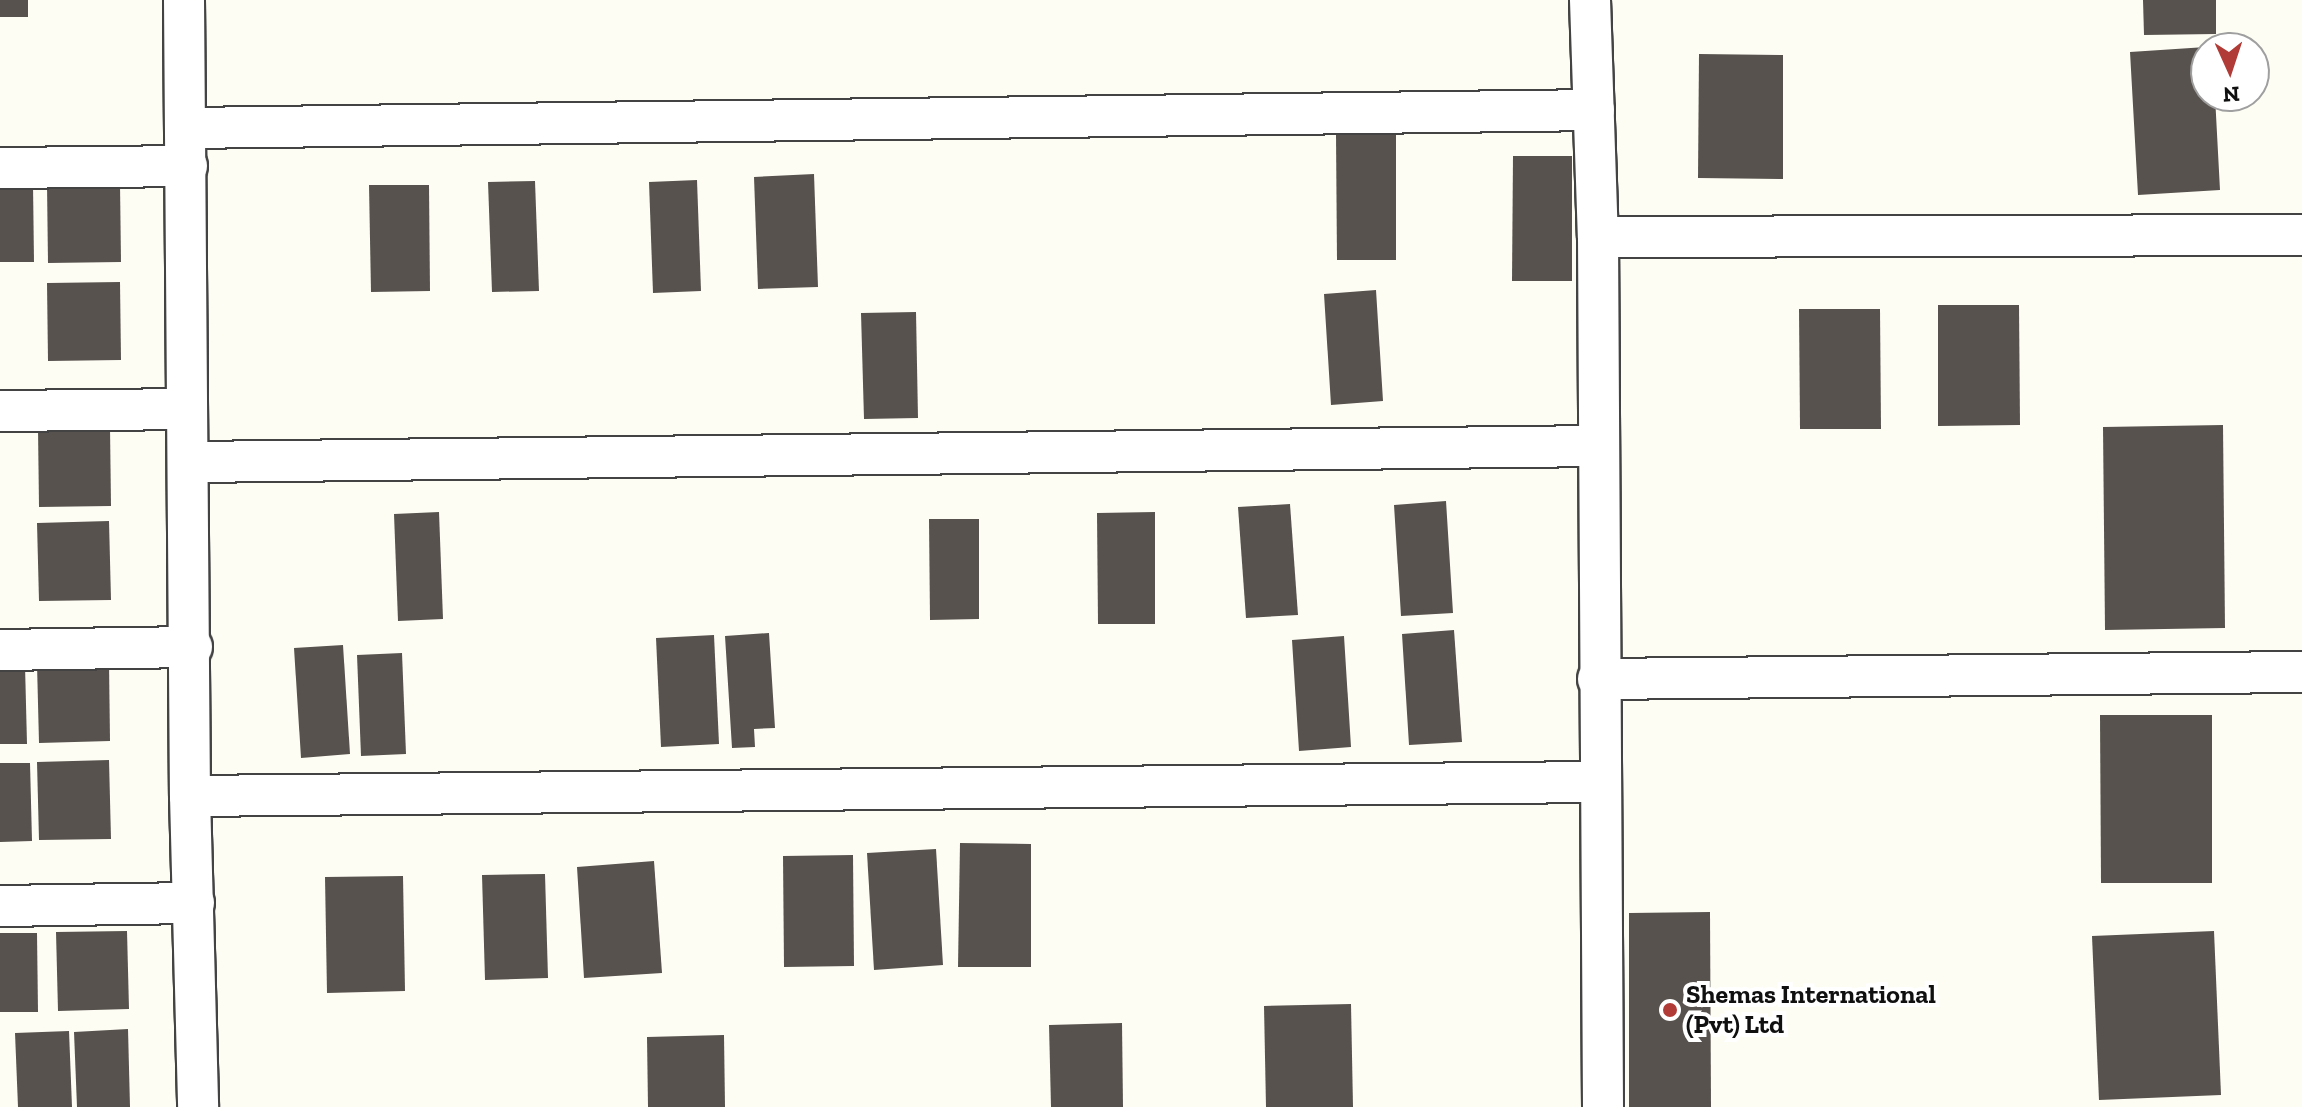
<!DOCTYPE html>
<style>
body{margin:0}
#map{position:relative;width:2302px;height:1107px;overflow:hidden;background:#fefdf4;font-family:"Zilla Slab",serif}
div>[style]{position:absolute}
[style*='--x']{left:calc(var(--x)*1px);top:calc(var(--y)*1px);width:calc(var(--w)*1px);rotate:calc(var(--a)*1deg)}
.building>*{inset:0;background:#57524d}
.roads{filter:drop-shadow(2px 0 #434343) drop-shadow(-2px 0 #434343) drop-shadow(0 2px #434343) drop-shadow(0 -2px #434343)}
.minor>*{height:40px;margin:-20px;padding:0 20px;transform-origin:20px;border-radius:20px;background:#fff}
.dots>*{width:22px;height:22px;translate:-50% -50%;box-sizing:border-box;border:4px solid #fff;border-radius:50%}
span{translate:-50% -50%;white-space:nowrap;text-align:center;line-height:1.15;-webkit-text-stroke:8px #fff;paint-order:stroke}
.poi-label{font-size:26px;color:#101010;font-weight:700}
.left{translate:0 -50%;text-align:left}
.north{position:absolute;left:2190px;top:32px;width:80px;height:80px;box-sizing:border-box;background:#fff;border:2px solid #9f9f9f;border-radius:50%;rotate:177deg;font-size:22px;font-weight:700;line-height:32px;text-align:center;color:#101010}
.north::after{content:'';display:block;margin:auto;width:28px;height:36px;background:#b13c37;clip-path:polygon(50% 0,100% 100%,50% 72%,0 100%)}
</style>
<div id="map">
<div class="building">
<i style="clip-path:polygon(0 0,28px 0,28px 17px,0 17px)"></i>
<i style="clip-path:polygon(2143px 0,2216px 0,2216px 34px,2144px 35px)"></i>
<i style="clip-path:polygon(2206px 47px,2206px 96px,2215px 96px,2220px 190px,2138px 195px,2130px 52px)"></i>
<i style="clip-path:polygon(1699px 54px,1783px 55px,1783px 179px,1698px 178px)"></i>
<i style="clip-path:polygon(1336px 135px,1396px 135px,1396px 260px,1337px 260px)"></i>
<i style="clip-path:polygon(1513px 156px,1572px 156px,1572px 281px,1512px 281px)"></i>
<i style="clip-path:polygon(814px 174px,818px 287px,758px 289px,754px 177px)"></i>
<i style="clip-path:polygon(697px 180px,701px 291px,653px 293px,649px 182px)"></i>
<i style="clip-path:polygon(535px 181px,539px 291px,492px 292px,488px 182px)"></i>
<i style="clip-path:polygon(33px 184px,34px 262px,0 262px,0 185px)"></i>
<i style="clip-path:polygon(47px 184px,120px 184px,121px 262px,48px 263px)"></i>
<i style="clip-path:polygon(369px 185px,429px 185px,430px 291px,371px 292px)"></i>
<i style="clip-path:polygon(120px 282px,121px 360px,48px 361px,47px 283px)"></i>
<i style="clip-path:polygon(1376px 290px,1383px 401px,1331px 405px,1324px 294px)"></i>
<i style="clip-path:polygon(1938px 305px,2019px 305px,2020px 425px,1938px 426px)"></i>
<i style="clip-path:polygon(1799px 309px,1880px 309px,1881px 429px,1800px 429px)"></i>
<i style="clip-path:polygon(916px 312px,918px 418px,864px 419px,861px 313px)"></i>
<i style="clip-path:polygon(2223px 425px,2225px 628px,2105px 630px,2103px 427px)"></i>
<i style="clip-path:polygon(110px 427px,111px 506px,39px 507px,38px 428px)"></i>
<i style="clip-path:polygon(1446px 501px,1453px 613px,1401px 616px,1394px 505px)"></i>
<i style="clip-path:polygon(1290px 504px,1298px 615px,1246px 618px,1238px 507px)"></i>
<i style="clip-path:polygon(439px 512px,443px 619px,398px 621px,394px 514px)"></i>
<i style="clip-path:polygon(1155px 512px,1155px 624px,1098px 624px,1097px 513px)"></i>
<i style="clip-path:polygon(929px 519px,979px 519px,979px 619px,930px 620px)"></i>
<i style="clip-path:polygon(109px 521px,111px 600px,39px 601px,37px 523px)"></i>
<i style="clip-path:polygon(1454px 630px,1462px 742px,1409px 745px,1402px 634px)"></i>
<i style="clip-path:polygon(769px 633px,775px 728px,754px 729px,755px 747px,732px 748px,725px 636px)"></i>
<i style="clip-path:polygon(714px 635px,719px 744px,661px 747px,656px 638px)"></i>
<i style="clip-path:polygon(1344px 636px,1351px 747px,1299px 751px,1292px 640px)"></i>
<i style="clip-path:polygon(343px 645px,350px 754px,301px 758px,294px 648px)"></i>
<i style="clip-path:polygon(402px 653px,406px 754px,361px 756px,357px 655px)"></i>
<i style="clip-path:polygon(109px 662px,110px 741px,39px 743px,37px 664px)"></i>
<i style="clip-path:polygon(0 665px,25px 665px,27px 744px,0 744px)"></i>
<i style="clip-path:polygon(2100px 715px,2212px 715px,2212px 883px,2101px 883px)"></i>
<i style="clip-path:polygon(109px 760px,111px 839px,39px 840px,37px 762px)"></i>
<i style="clip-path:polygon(0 763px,30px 763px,32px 841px,0 842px)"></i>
<i style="clip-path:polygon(960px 843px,1031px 844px,1031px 967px,958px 967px)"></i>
<i style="clip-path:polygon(936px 849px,943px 965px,874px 970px,867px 853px)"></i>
<i style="clip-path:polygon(853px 855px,854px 966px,784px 967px,783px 856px)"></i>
<i style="clip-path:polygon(654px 861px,662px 973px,584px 978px,577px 867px)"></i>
<i style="clip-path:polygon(545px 874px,548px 978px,485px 980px,482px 875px)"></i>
<i style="clip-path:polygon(403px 876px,405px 991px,327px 993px,325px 877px)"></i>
<i style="clip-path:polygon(1710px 912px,1711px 1107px,1629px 1107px,1629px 913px)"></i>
<i style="clip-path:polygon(127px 931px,129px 1009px,58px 1011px,56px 932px)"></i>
<i style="clip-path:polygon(2214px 931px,2221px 1095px,2099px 1100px,2092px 936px)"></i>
<i style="clip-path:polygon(0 933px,37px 933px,38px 1012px,0 1012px)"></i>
<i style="clip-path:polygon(1351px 1004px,1353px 1107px,1266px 1107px,1264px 1006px)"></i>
<i style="clip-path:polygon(1122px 1023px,1123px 1107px,1051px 1107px,1049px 1025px)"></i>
<i style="clip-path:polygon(128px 1029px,130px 1107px,77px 1107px,74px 1032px)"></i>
<i style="clip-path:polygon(69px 1031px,72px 1107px,18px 1107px,15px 1033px)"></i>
<i style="clip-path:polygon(724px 1035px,725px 1107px,648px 1107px,647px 1037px)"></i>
</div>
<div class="roads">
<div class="minor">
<i style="--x:184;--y:0;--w:796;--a:89.57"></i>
<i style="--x:190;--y:796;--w:311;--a:88.5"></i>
<i style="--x:1590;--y:0;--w:237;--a:88.1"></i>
<i style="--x:1598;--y:237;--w:870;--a:89.67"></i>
<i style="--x:186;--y:128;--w:1408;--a:-0.73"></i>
<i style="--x:0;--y:168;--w:187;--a:-0.6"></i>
<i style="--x:1598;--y:237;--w:704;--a:-0.16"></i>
<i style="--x:0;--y:411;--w:187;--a:-0.6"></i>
<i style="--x:191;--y:462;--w:1405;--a:-0.65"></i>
<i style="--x:0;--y:650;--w:192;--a:-0.9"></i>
<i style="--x:1598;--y:679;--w:704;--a:-0.57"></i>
<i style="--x:190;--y:796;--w:1407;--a:-0.57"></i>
<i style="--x:0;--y:906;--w:194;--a:-0.9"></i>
</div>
</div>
<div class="dots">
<i style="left:1670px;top:1010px;background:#b13c37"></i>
</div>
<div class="poi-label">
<span class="left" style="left:1686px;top:1010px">Shemas International<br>(Pvt) Ltd</span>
</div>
<div class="north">N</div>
</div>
